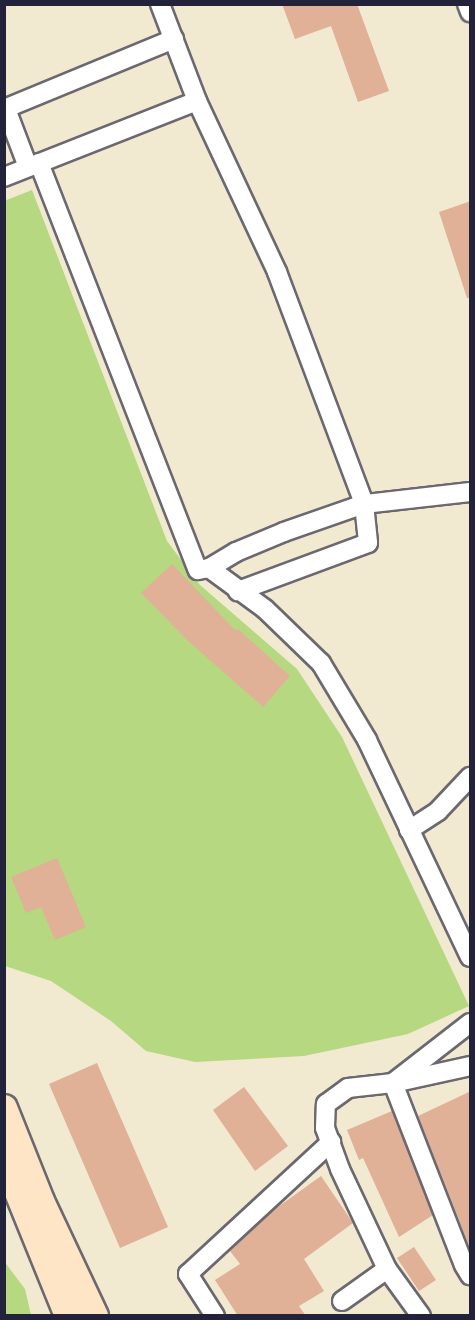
<!DOCTYPE html>
<style>
body{margin:0}
#map{position:relative;width:475px;height:1320px;overflow:hidden;background:#f2e9d1;font-family:"Playpen Sans",sans-serif}
div>[style]{position:absolute}
[style*='--x']{left:calc(var(--x)*1px);top:calc(var(--y)*1px);width:calc(var(--w)*1px);rotate:calc(var(--a)*1deg)}
.green>*{inset:0;background:#b6d881}
.building>*{inset:0;background:#e0b097}
.roads{filter:drop-shadow(2px 0 #6b6870) drop-shadow(-2px 0 #6b6870) drop-shadow(0 2px #6b6870) drop-shadow(0 -2px #6b6870)}
.street>*{height:18px;margin:-9px;padding:0 9px;transform-origin:9px;border-radius:9px;background:#fff}
.secondary>*{height:26px;margin:-13px;padding:0 13px;transform-origin:13px;border-radius:13px;background:#fde5c5}
span{translate:-50% -50%;white-space:nowrap;text-align:center;line-height:1.15;-webkit-text-stroke:6px #fbf7ec;paint-order:stroke}
.frame{position:absolute;inset:0;border:6px solid #22223b;pointer-events:none}
</style>
<div id="map">
<div class="green">
<i style="clip-path:polygon(32px 190px,167px 541px,200px 585px,297px 669px,342px 737px,469px 1006px,408px 1034px,304px 1056px,195px 1062px,146px 1051px,111px 1021px,51px 981px,5px 966px,4px 201px)"></i>
<i style="clip-path:polygon(4px 1261px,25px 1289px,31px 1315px,5px 1315px)"></i>
</div>
<div class="building">
<i style="clip-path:polygon(282px 4px,357px 4px,389px 91px,358px 102px,331px 26px,295px 39px)"></i>
<i style="clip-path:polygon(471px 201px,471px 298px,467px 298px,439px 212px)"></i>
<i style="clip-path:polygon(172px 564px,236px 631px,238px 629px,290px 676px,263px 707px,187px 640px,141px 593px)"></i>
<i style="clip-path:polygon(57px 858px,86px 927px,55px 940px,41px 907px,26px 913px,11px 877px)"></i>
<i style="clip-path:polygon(97px 1063px,168px 1227px,120px 1248px,49px 1084px)"></i>
<i style="clip-path:polygon(244px 1087px,288px 1146px,255px 1171px,213px 1110px)"></i>
<i style="clip-path:polygon(471px 1091px,471px 1251px,418px 1116px)"></i>
<i style="clip-path:polygon(392px 1111px,433px 1215px,399px 1237px,363px 1158px,359px 1160px,347px 1130px)"></i>
<i style="clip-path:polygon(321px 1176px,353px 1223px,304px 1259px,324px 1291px,299px 1306px,306px 1316px,238px 1316px,215px 1280px,240px 1264px,230px 1251px,271px 1212px)"></i>
<i style="clip-path:polygon(414px 1247px,436px 1280px,419px 1291px,397px 1258px)"></i>
</div>
<div class="roads">
<div class="street">
<i style="--x:160;--y:4;--w:104;--a:69.1"></i>
<i style="--x:197;--y:101;--w:189;--a:64.9"></i>
<i style="--x:277;--y:272;--w:248;--a:69.4"></i>
<i style="--x:364;--y:504;--w:39;--a:84"></i>
<i style="--x:368;--y:543;--w:139;--a:159.7"></i>
<i style="--x:467;--y:4;--w:9;--a:69"></i>
<i style="--x:4;--y:109;--w:184;--a:-22.4"></i>
<i style="--x:6;--y:109;--w:62;--a:69.2"></i>
<i style="--x:39;--y:163;--w:437;--a:68.7"></i>
<i style="--x:198;--y:570;--w:11;--a:-10"></i>
<i style="--x:4;--y:177;--w:207;--a:-21.5"></i>
<i style="--x:470;--y:492;--w:107;--a:173.5"></i>
<i style="--x:364;--y:504;--w:85;--a:160.7"></i>
<i style="--x:284;--y:532;--w:52;--a:157.4"></i>
<i style="--x:236;--y:552;--w:31;--a:149"></i>
<i style="--x:209;--y:568;--w:69;--a:36.2"></i>
<i style="--x:265;--y:609;--w:78;--a:44"></i>
<i style="--x:321;--y:663;--w:90;--a:59.1"></i>
<i style="--x:367;--y:740;--w:240;--a:64.6"></i>
<i style="--x:409;--y:830;--w:35;--a:-33"></i>
<i style="--x:438;--y:811;--w:47;--a:-46.7"></i>
<i style="--x:470;--y:1023;--w:98;--a:142.1"></i>
<i style="--x:393;--y:1083;--w:195;--a:68.7"></i>
<i style="--x:464;--y:1265;--w:12;--a:59"></i>
<i style="--x:342;--y:1301;--w:55;--a:-35.4"></i>
<i style="--x:215;--y:1316;--w:50;--a:-122.7"></i>
<i style="--x:188;--y:1274;--w:195;--a:-42.7"></i>
<i style="--x:421;--y:1316;--w:58;--a:-125.9"></i>
<i style="--x:387;--y:1269;--w:110;--a:-115.2"></i>
<i style="--x:340;--y:1169;--w:44;--a:-110.1"></i>
<i style="--x:325;--y:1128;--w:24;--a:-88"></i>
<i style="--x:326;--y:1104;--w:27;--a:-36"></i>
<i style="--x:348;--y:1088;--w:45;--a:-6.3"></i>
<i style="--x:393;--y:1083;--w:79;--a:-12.4"></i>
</div>
<div class="secondary">
<i style="--x:4;--y:1108;--w:100;--a:68.3"></i>
<i style="--x:41;--y:1201;--w:127;--a:64.8"></i>
<i style="--x:4;--y:1158;--w:170;--a:67.9"></i>
</div>
</div>
<div class="frame"></div>
</div>
